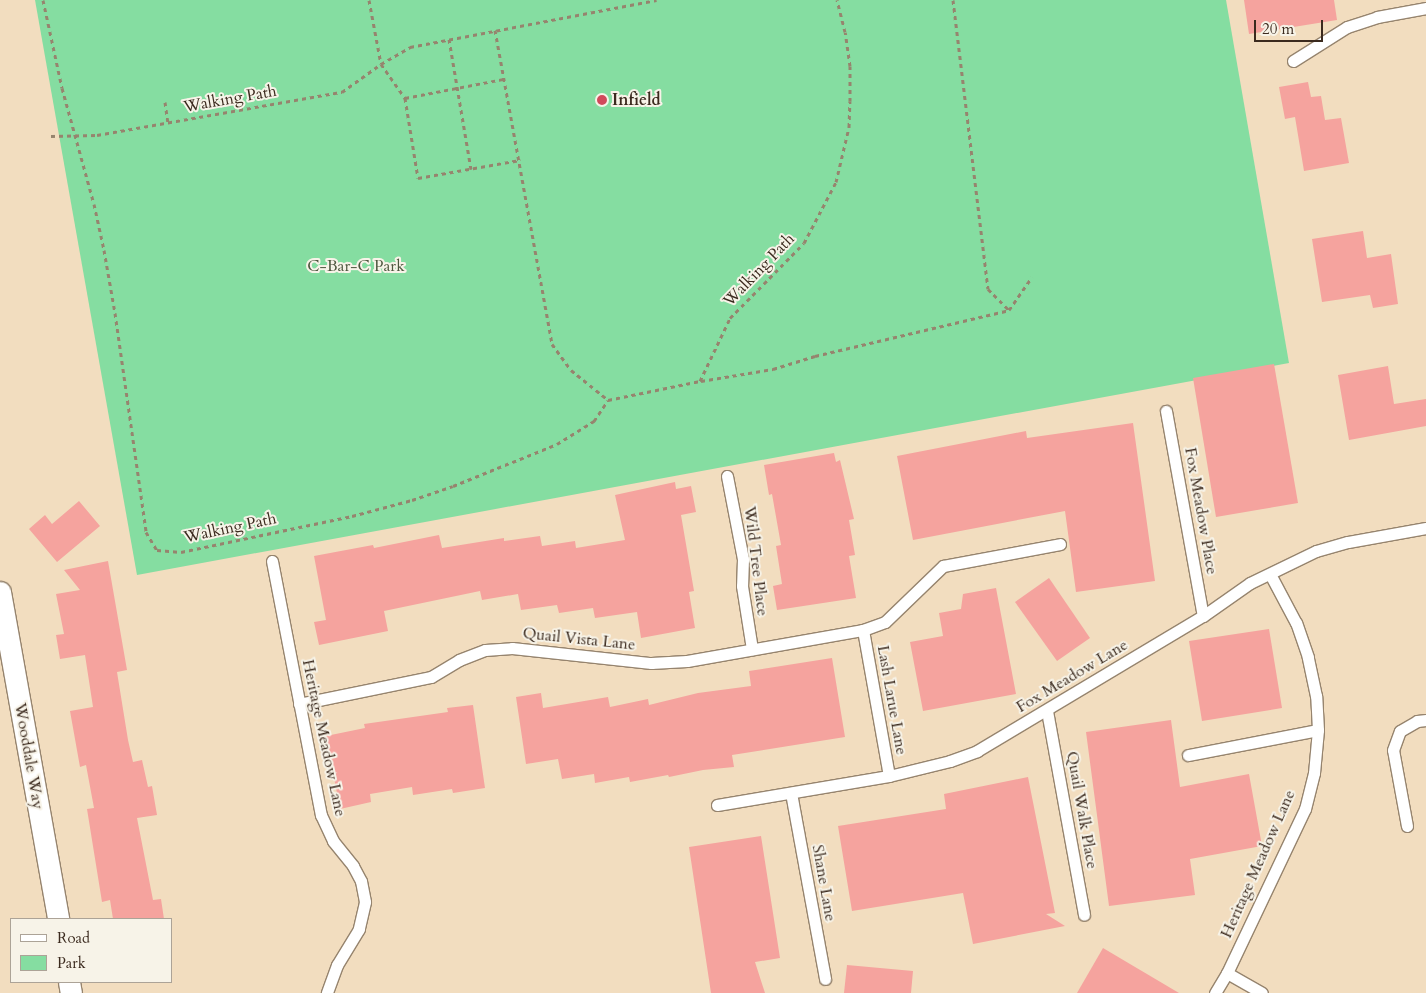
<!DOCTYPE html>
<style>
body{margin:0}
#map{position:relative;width:1426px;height:993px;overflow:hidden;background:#f2ddbf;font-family:Cardo,serif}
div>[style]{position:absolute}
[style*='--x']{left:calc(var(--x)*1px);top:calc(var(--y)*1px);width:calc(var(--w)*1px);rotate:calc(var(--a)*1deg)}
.green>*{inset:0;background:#85dda1}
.building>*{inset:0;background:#f5a39e}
.path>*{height:3px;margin-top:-1.5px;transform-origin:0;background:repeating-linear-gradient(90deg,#96846e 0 4px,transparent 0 8px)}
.roads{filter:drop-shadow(1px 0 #96846e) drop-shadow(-1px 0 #96846e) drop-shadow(0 1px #96846e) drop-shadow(0 -1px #96846e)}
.lane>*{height:11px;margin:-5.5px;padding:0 5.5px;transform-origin:5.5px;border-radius:5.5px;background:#fff}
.street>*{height:21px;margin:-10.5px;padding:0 10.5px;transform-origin:10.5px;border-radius:10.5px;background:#fff}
.dots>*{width:14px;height:14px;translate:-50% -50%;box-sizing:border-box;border:2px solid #f7f3e8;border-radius:50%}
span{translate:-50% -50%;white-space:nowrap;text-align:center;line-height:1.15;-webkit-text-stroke:4px #f7f3e8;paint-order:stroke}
.street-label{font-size:16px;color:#3b2a1e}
.poi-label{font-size:16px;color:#3b2a1e;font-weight:700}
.left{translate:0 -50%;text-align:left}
.park-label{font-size:16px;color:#4e573f}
.legend{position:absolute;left:10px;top:918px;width:162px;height:65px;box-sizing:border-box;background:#f7f3e8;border:1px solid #aca397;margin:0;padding:6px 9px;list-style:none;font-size:15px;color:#3b2a1e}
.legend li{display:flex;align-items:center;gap:10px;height:25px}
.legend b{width:25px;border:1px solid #aca397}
.scale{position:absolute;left:1254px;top:20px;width:69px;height:22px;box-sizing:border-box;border:2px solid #3b2a1e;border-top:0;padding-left:6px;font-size:15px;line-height:18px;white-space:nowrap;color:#3b2a1e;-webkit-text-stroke:4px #f7f3e8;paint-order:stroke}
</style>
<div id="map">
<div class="green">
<i style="clip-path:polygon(35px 0,1226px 0,1289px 363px,137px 575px)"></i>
</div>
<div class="building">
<i style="clip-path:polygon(1244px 0,1334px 0,1337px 20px,1249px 34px)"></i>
<i style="clip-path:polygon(1308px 82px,1311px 97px,1321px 96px,1325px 120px,1341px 118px,1349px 163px,1304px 171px,1295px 117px,1285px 119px,1279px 87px)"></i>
<i style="clip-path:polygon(1363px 231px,1367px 258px,1391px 254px,1398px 304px,1373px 308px,1370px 295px,1322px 302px,1312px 239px)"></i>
<i style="clip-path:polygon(1274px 364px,1298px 503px,1216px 517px,1193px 378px)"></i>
<i style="clip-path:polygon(1388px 366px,1394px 404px,1426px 399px,1426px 426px,1349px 440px,1338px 375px)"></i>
<i style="clip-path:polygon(1133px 423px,1155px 581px,1076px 592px,1065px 511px,913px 540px,897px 456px,1026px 431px,1027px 438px)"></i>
<i style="clip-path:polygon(834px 453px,836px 462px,840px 460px,854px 519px,849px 520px,855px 555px,849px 556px,856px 598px,777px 610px,773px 586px,782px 584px,776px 546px,781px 545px,772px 494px,769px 495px,764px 465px)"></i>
<i style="clip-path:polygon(675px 482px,676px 489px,691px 486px,696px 512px,681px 515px,694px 591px,689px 592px,695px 628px,641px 638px,637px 612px,595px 618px,593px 608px,559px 613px,557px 605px,521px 610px,518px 594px,482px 600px,480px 591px,384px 611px,388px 631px,319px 645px,314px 622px,326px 620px,314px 556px,373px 545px,374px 548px,439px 535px,442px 548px,504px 538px,504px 541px,540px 536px,542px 546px,575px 541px,576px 548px,625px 540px,615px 495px)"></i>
<i style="clip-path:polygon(79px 501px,100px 526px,57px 562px,29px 529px,45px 515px,52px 524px)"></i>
<i style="clip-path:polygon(108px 561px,127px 670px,117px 672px,128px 740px,133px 762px,142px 760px,148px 787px,152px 786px,157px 815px,137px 818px,153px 900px,161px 899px,164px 919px,113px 919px,110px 900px,102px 902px,87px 809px,94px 808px,86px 765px,80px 767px,70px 711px,93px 707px,85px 655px,60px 659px,56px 635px,64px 634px,56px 594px,80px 590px,64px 570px)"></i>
<i style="clip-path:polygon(1049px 578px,1090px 638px,1057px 661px,1015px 602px)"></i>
<i style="clip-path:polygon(996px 588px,1016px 694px,923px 711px,910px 642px,943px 636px,939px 613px,961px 609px,963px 594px)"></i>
<i style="clip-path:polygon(1269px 629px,1282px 708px,1202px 721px,1189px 641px)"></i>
<i style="clip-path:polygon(832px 658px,845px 737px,732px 755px,734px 767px,703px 770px,669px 777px,668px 775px,630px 782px,629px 777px,595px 783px,594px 774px,562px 779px,558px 759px,526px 764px,516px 697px,541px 693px,543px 708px,608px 697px,610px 707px,648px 699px,649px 705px,698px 693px,751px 686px,749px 671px)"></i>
<i style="clip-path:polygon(473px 705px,485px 788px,453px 793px,452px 789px,413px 795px,412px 787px,370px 794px,371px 802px,340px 809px,326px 736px,365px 728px,364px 724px,448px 712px,447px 708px)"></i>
<i style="clip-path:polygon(1171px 720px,1180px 787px,1249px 774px,1262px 846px,1190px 859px,1195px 895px,1109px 906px,1086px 732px)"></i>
<i style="clip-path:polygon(1028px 777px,1055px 913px,1046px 914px,1065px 926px,973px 944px,963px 893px,852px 911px,838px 826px,946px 809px,944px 794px)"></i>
<i style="clip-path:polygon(761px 836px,780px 958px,755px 962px,765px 993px,711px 993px,689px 847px)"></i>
<i style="clip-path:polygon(1103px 948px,1179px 993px,1077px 993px)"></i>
<i style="clip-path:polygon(847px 965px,913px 971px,911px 993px,844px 993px)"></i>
</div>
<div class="path">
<i style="--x:43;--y:0;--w:90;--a:77.8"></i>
<i style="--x:62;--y:88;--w:120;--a:74.6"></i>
<i style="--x:94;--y:204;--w:47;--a:77.7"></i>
<i style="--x:104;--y:250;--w:64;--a:80.1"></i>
<i style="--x:115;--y:313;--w:221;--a:81.9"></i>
<i style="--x:146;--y:532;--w:21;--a:59"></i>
<i style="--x:157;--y:550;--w:24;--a:5"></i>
<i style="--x:181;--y:552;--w:175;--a:-11.9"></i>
<i style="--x:352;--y:516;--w:62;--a:-14.9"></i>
<i style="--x:412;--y:500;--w:43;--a:-18.9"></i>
<i style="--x:453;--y:486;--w:112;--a:-22"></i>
<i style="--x:557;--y:444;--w:44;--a:-31.9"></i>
<i style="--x:594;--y:421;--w:25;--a:-56"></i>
<i style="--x:608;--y:400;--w:94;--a:-11.7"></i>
<i style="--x:700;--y:381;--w:70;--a:-64.5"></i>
<i style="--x:730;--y:318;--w:105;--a:-45.4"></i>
<i style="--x:804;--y:243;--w:69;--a:-62.3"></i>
<i style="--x:836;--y:182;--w:57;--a:-76.7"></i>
<i style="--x:849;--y:127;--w:26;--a:-88"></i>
<i style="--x:850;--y:101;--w:35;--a:-90"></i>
<i style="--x:850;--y:66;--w:34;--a:-98"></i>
<i style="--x:845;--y:32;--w:33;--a:-104"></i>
<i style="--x:369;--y:0;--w:65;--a:79.4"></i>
<i style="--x:381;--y:64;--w:42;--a:54.8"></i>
<i style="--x:405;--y:98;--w:81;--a:80.8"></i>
<i style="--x:418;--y:178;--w:104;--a:-10"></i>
<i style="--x:953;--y:0;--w:291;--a:83.1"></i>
<i style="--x:988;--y:289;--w:30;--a:45"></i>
<i style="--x:495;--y:30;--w:319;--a:79.7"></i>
<i style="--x:552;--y:344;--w:32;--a:54"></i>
<i style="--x:571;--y:370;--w:48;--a:39"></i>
<i style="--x:449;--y:39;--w:132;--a:80.4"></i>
<i style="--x:405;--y:98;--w:101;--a:-10.9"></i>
<i style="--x:165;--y:102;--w:21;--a:82"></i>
<i style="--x:51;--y:136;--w:46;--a:-1.2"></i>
<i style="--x:97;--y:135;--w:249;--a:-10"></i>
<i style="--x:342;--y:92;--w:48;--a:-35.7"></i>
<i style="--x:381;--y:64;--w:34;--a:-30"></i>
<i style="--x:410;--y:47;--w:251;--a:-10.8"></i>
<i style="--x:701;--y:381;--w:73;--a:-9.5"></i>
<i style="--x:773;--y:369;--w:44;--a:-17.2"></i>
<i style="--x:815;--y:356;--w:199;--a:-13.3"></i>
<i style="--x:1009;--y:310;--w:40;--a:-55.1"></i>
</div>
<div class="roads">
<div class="lane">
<i style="--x:1293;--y:61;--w:64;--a:-32.2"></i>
<i style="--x:1347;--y:27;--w:32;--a:-18"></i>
<i style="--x:1377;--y:17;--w:50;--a:-10.4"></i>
<i style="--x:1166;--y:411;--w:208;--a:79.8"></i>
<i style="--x:727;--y:476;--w:85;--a:79.1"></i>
<i style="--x:743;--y:559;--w:27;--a:92"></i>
<i style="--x:742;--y:586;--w:64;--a:81"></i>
<i style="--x:272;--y:561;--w:259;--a:79.1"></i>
<i style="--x:321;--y:815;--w:29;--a:65"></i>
<i style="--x:333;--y:841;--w:32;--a:51"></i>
<i style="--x:353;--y:866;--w:17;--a:62"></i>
<i style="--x:361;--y:881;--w:21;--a:79"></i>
<i style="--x:365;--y:902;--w:28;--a:103"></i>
<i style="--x:359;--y:929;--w:42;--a:121.4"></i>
<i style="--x:337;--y:965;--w:30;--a:110"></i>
<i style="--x:863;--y:630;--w:148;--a:79.9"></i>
<i style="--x:299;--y:704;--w:135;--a:-11.6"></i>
<i style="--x:431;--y:677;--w:33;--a:-31"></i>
<i style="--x:459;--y:660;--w:28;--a:-21"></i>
<i style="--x:485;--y:650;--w:27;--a:-4"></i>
<i style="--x:512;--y:648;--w:140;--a:6.2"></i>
<i style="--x:651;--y:663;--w:36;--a:-3"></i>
<i style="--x:687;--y:661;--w:179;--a:-10"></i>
<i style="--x:863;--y:630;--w:23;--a:-20"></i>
<i style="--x:885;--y:622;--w:81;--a:-44"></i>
<i style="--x:943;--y:566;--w:119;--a:-10.6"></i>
<i style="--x:1047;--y:711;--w:207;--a:79.7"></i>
<i style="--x:1188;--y:755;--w:132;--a:-10.9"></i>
<i style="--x:791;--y:793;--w:189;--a:79.6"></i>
<i style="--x:717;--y:805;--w:174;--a:-9.6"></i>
<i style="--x:889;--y:776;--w:63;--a:-13.8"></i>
<i style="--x:950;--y:761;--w:29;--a:-20"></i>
<i style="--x:977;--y:751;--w:263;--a:-30.9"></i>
<i style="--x:1203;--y:616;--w:57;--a:-35.1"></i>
<i style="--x:1250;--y:583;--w:73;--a:-25.9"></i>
<i style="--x:1316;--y:551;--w:33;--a:-16"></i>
<i style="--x:1348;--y:542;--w:79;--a:-10.2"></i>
<i style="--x:1407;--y:826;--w:77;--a:-100.4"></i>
<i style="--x:1393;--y:750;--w:20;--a:-70"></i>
<i style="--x:1400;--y:731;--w:20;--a:-30"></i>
<i style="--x:1417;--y:721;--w:9;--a:-6"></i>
<i style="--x:1227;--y:973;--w:40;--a:29.7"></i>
<i style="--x:1215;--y:993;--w:23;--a:-59"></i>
<i style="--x:1227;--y:973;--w:182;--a:-64.6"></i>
<i style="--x:1305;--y:809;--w:37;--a:-76"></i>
<i style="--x:1314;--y:773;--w:43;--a:-84.7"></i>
<i style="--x:1318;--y:730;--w:34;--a:-93"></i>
<i style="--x:1316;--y:696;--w:40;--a:-102"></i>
<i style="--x:1308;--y:657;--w:36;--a:-109"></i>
<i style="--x:1296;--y:623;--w:55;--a:-118"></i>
</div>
<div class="street">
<i style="--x:0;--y:592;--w:332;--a:79.9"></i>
<i style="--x:69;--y:982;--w:11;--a:80"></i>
</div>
</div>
<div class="dots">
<i style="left:602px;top:100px;background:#d1495b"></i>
</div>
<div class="street-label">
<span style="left:230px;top:99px;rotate:-10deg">Walking Path</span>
<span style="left:759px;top:270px;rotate:-46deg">Walking Path</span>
<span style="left:1201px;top:511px;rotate:80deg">Fox Meadow Place</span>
<span style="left:230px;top:528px;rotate:-12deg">Walking Path</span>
<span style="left:756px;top:561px;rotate:83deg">Wild Tree Place</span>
<span style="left:579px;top:639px;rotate:6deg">Quail Vista Lane</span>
<span style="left:1072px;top:676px;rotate:-31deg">Fox Meadow Lane</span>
<span style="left:892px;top:700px;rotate:80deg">Lash Larue Lane</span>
<span style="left:324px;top:738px;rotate:78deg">Heritage Meadow Lane</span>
<span style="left:29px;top:756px;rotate:80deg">Wooddale Way</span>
<span style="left:1082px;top:810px;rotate:80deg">Quail Walk Place</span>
<span style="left:1258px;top:864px;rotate:-66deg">Heritage Meadow Lane</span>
<span style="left:824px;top:883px;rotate:80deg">Shane Lane</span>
</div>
<div class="poi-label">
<span class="left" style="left:612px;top:100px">Infield</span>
</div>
<div class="park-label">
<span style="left:356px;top:266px">C-Bar-C Park</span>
</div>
<ul class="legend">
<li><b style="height:6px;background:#fff"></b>Road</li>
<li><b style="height:14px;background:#85dda1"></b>Park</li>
</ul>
<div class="scale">20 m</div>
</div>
